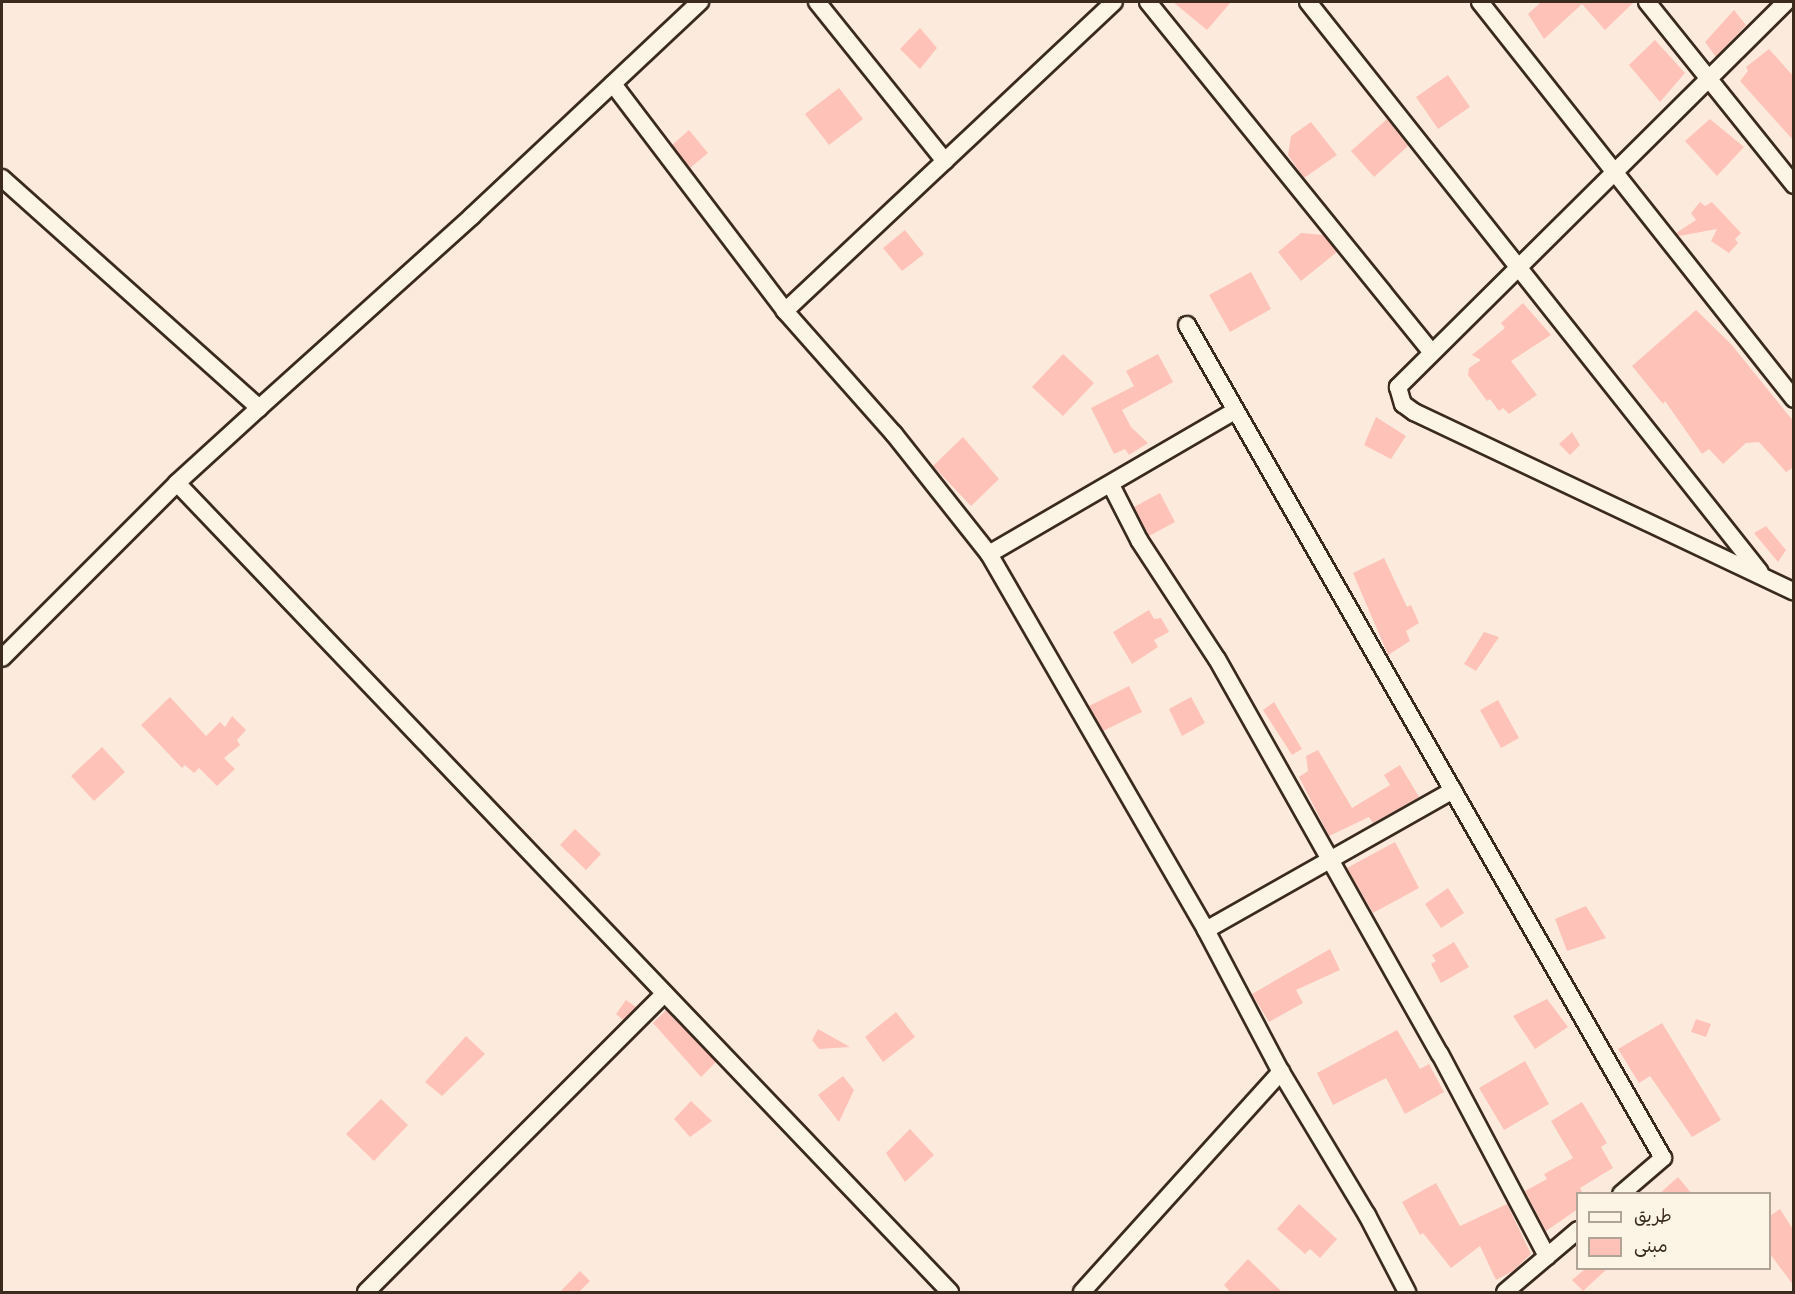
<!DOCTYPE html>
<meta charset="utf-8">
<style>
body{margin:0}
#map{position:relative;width:1795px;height:1294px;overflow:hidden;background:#fcebdc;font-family:Caveat,"Playpen Sans Arabic",sans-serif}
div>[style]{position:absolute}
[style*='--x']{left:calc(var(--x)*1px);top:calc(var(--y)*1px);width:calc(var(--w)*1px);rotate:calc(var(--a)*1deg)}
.building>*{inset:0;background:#fec2b9}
.roads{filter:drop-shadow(2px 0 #3b2a1e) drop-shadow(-2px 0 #3b2a1e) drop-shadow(0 2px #3b2a1e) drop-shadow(0 -2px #3b2a1e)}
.minor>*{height:16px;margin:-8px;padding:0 8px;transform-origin:8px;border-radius:8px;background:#fcf5e5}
span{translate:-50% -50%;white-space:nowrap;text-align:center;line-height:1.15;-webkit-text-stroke:5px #fcf5e5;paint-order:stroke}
.frame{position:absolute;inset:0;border:3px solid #3b2a1e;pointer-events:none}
.legend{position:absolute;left:1576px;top:1192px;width:195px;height:78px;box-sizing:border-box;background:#fcf5e5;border:2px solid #afa495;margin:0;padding:8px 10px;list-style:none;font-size:18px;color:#3b2a1e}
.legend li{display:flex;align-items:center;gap:12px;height:30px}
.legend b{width:30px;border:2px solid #afa495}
</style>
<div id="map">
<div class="building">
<i style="clip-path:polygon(1173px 2px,1231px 2px,1207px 30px)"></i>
<i style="clip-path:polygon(1541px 2px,1634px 2px,1605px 30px,1582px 4px,1544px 39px,1528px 14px)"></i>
<i style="clip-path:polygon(1734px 10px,1746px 25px,1716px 57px,1705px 42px)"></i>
<i style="clip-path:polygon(920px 28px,937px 48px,920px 69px,900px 49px)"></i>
<i style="clip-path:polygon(1655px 40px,1685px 73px,1660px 102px,1629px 65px)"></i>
<i style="clip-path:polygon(1769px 49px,1794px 77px,1794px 141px,1740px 81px,1748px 71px,1746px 67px)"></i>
<i style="clip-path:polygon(1448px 75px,1470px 107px,1438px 129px,1416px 97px)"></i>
<i style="clip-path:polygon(839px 88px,863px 119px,829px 145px,805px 114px)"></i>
<i style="clip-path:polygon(1387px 119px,1408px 146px,1374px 177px,1351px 151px)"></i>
<i style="clip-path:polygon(1710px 119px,1744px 147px,1717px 176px,1685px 141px)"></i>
<i style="clip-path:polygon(1311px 122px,1337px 155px,1304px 178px,1288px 155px,1291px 136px)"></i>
<i style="clip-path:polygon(689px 130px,708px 153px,690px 168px,672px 145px)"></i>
<i style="clip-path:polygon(1700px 202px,1705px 206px,1712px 202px,1741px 233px,1735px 239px,1738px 243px,1729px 253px,1711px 241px,1717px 229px,1679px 236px,1676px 233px,1696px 220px,1691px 213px)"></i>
<i style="clip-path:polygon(905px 230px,924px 254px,902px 271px,883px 248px)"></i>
<i style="clip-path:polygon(1301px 233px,1324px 235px,1337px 252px,1301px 281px,1278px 252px)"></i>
<i style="clip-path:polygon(1251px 272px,1271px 309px,1230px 332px,1209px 295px)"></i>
<i style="clip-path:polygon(1523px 303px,1551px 335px,1511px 361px,1537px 395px,1509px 414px,1503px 408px,1499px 411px,1490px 399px,1487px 401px,1468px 375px,1469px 368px,1481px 360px,1472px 355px,1505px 328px,1501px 323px)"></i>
<i style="clip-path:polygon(1696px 310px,1731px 344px,1794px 422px,1794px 467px,1786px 472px,1759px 442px,1746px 443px,1723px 464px,1709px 449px,1702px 454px,1665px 401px,1663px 404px,1632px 366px)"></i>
<i style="clip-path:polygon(1063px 354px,1094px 383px,1063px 416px,1032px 387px)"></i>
<i style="clip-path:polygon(1158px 354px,1173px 382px,1122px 410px,1131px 427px,1148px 443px,1129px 455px,1125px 449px,1114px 454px,1091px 408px,1134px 386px,1126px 371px)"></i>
<i style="clip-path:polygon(1376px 417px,1406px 436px,1391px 459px,1364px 445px)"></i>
<i style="clip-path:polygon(1572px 432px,1580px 445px,1570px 455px,1559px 444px)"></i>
<i style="clip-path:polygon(963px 437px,999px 479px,971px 506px,933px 466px)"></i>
<i style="clip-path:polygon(1160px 493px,1175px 522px,1149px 536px,1134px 507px)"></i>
<i style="clip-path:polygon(1766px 526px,1786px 550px,1778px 562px,1754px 533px)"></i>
<i style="clip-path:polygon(1384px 558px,1407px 607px,1411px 605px,1419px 623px,1406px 631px,1410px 641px,1388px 655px,1353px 573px)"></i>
<i style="clip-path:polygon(1149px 610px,1154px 619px,1161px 618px,1169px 632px,1154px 640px,1158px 647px,1132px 664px,1113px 632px)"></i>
<i style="clip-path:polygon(1484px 632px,1499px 637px,1476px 671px,1464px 664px)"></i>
<i style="clip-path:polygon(1129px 686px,1142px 712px,1103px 731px,1089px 706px)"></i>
<i style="clip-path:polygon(170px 697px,206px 736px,220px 722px,225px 727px,232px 716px,246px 730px,237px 740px,240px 745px,224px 758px,235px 769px,217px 786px,199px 768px,194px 773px,185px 765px,182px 768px,141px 725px)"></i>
<i style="clip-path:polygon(1191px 697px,1205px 723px,1182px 736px,1169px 709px)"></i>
<i style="clip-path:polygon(1498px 700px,1519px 738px,1501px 748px,1480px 710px)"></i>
<i style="clip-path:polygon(1274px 702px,1302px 749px,1292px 755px,1263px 710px)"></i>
<i style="clip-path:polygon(102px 747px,125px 772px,94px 801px,71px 776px)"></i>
<i style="clip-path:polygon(1318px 750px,1352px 808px,1390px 785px,1384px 775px,1400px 765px,1419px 797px,1373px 823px,1369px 817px,1329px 836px,1299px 777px,1308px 771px,1306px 756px)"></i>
<i style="clip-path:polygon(575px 829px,601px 854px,586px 870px,560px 845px)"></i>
<i style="clip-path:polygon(1395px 842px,1419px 888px,1373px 913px,1347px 868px)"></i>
<i style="clip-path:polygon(1448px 888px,1464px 913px,1441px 928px,1425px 904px)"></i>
<i style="clip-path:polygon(1586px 906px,1606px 938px,1567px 951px,1555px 919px)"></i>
<i style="clip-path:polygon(1454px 942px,1469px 967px,1441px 983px,1431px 964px,1436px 961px,1432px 955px)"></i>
<i style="clip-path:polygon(1330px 949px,1340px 970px,1296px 990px,1303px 1003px,1269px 1022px,1252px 994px)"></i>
<i style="clip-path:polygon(1547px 999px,1568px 1027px,1535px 1049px,1513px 1016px)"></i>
<i style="clip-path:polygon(626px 1000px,636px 1007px,623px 1020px,616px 1014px)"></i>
<i style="clip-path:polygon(666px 1010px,716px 1062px,701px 1077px,653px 1023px)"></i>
<i style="clip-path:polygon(896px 1012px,915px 1037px,883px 1062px,865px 1037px)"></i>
<i style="clip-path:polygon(1696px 1019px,1711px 1024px,1706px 1037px,1691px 1032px)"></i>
<i style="clip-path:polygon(1662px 1023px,1721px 1120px,1692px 1137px,1650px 1076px,1639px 1083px,1618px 1049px)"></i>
<i style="clip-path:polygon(818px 1029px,850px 1047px,819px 1049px,812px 1040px)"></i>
<i style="clip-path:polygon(1397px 1030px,1420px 1069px,1429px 1064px,1444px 1092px,1405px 1114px,1386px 1078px,1333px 1105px,1317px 1073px)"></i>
<i style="clip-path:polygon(466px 1036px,485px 1054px,442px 1096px,425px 1082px)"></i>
<i style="clip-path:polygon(1525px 1061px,1549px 1104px,1504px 1130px,1479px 1088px)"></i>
<i style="clip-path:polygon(843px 1076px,854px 1090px,839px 1122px,818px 1095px)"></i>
<i style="clip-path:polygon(381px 1099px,408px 1125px,374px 1161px,346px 1134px)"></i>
<i style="clip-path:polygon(691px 1101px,712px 1121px,690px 1137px,674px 1119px)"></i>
<i style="clip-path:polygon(1582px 1102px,1607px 1143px,1601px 1147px,1613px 1168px,1580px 1188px,1583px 1194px,1578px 1194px,1578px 1209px,1546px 1231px,1525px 1191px,1547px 1179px,1544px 1174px,1573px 1158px,1551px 1121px)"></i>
<i style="clip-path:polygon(910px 1129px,934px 1155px,905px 1182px,886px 1153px)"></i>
<i style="clip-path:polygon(1678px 1177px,1692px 1194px,1659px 1194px)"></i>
<i style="clip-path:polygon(1436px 1183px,1460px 1226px,1507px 1204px,1531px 1254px,1513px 1271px,1496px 1280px,1480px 1246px,1451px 1268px,1423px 1233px,1420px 1235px,1402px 1202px)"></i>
<i style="clip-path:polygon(1299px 1204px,1337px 1239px,1320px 1258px,1310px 1249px,1305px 1254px,1277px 1229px)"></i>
<i style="clip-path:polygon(1780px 1209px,1794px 1231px,1794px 1286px,1770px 1254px,1770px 1216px)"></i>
<i style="clip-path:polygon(1248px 1259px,1283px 1293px,1231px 1293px,1224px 1285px)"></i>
<i style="clip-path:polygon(1585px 1269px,1607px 1269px,1583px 1291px,1572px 1280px)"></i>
<i style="clip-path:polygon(580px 1271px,590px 1281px,578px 1293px,559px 1293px)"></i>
</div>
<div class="roads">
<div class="minor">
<i style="--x:817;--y:2;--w:204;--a:51.2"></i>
<i style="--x:1148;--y:2;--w:449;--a:51"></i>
<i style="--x:1308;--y:2;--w:727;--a:51.59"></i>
<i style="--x:1480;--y:2;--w:506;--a:51.66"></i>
<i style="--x:1647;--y:2;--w:235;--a:51.2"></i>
<i style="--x:1786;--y:2;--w:547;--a:135.22"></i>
<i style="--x:1398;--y:387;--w:18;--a:74"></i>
<i style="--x:1403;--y:404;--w:14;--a:36"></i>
<i style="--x:1414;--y:412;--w:420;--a:25.3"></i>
<i style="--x:613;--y:84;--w:285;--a:52.8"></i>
<i style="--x:785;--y:311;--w:164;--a:48.5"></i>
<i style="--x:894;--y:434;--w:153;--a:51.6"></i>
<i style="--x:989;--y:554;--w:434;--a:60"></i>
<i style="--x:1206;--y:930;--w:161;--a:62.2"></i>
<i style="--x:1281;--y:1072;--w:167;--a:59"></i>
<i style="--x:1367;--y:1215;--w:87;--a:62.5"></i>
<i style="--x:2;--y:178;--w:345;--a:41.8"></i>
<i style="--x:259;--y:408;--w:111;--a:137.6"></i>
<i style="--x:177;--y:483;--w:247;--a:135"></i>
<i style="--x:785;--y:311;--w:451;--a:-43.2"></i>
<i style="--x:1187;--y:325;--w:959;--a:60.26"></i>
<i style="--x:1663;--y:1158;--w:55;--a:139.4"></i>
<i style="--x:259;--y:408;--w:287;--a:-42"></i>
<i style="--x:472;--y:216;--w:313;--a:-43.2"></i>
<i style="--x:177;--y:483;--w:1119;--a:46.3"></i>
<i style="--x:1111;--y:485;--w:62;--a:63"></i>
<i style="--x:1139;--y:540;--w:142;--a:56.8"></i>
<i style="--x:1217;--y:659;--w:454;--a:60.6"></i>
<i style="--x:1440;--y:1054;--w:229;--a:62.1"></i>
<i style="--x:989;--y:554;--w:285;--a:-30.2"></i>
<i style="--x:1206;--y:930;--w:284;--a:-29.5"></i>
<i style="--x:366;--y:1292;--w:421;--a:-45"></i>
<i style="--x:1082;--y:1292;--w:297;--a:-47.9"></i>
<i style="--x:1505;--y:1292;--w:96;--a:-40.3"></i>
</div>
</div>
<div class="frame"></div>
<ul class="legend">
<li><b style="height:8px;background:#fcf5e5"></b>طريق</li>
<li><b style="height:16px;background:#fec2b9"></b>مبنى</li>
</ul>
</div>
